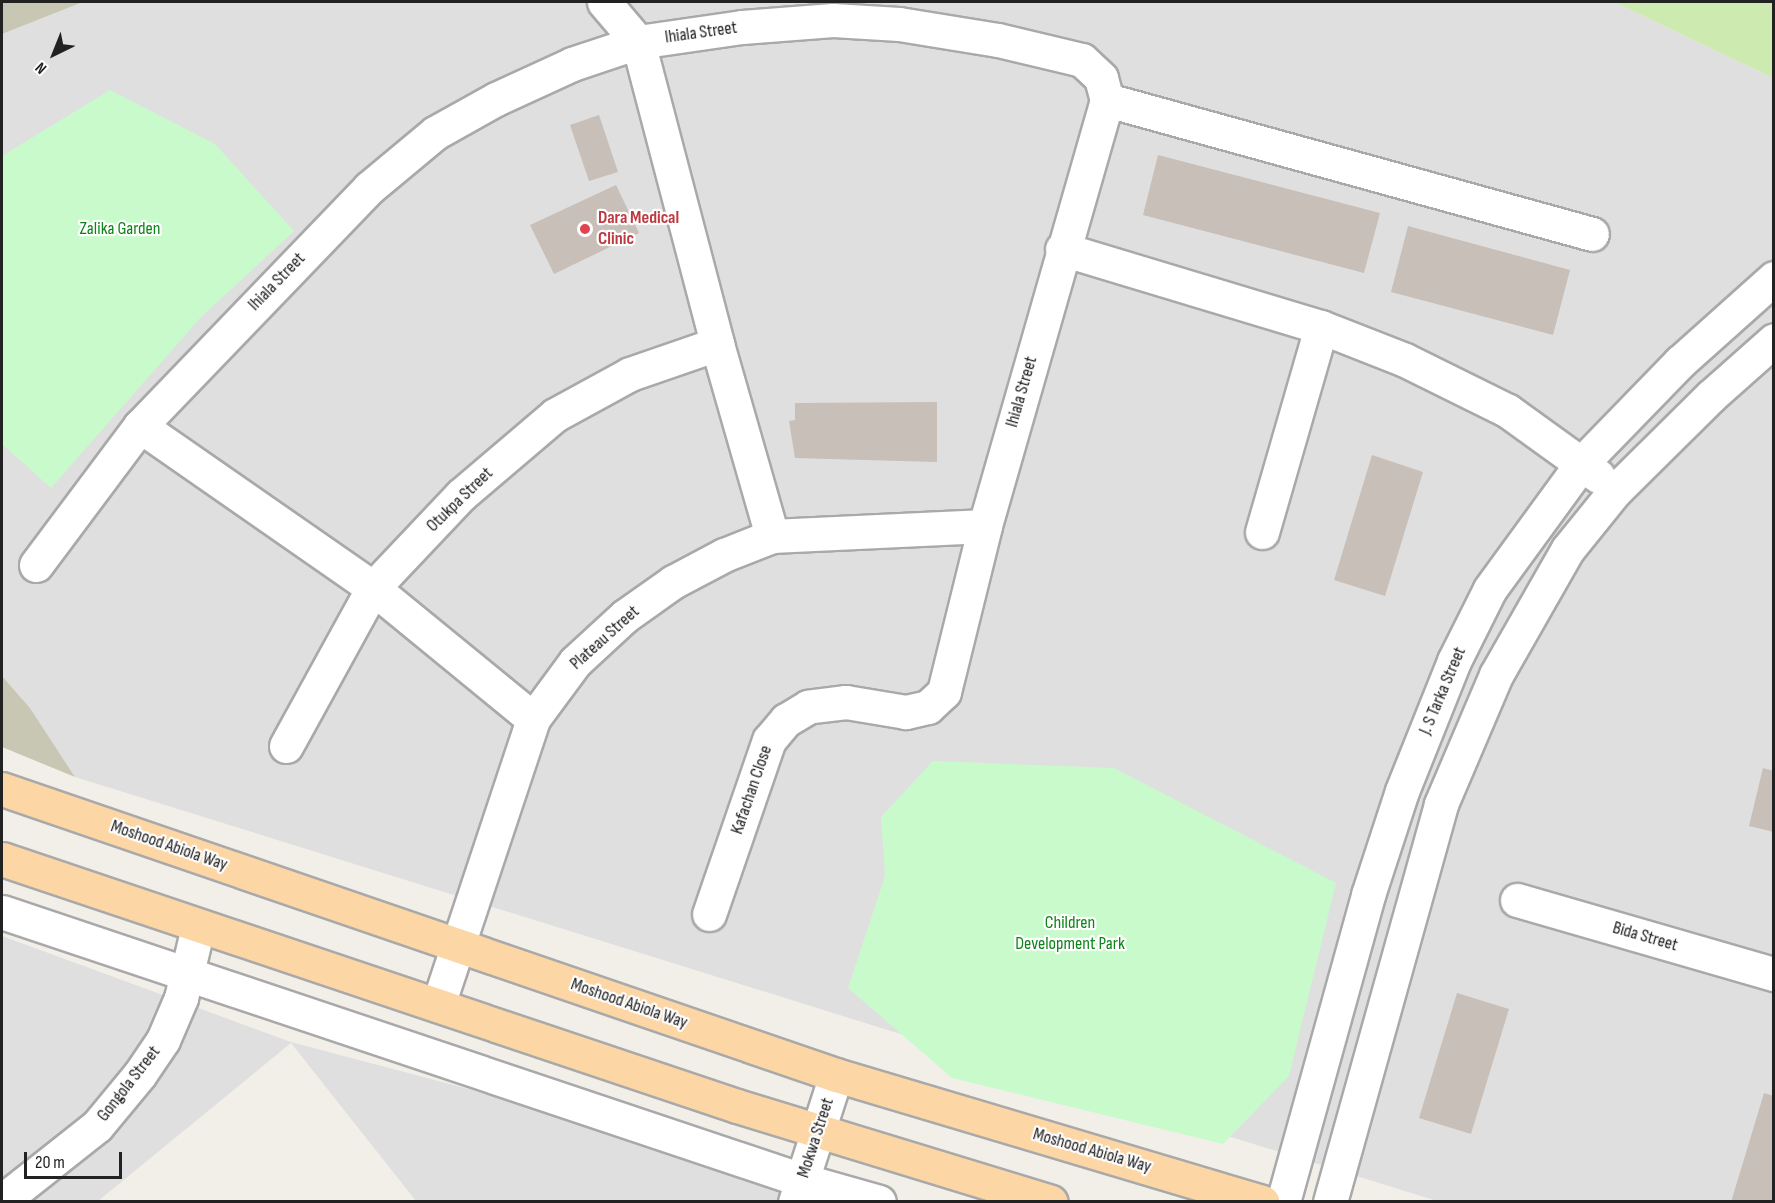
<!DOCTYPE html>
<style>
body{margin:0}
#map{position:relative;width:1775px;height:1203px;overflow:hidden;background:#f2efe9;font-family:"Sofia Sans Condensed",sans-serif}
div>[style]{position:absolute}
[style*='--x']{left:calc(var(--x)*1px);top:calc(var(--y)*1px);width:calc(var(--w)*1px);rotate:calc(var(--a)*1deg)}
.residential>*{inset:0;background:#e0dfdf}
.construction>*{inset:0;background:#c7c7b4}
.grass>*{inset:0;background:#cdebb0}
.park>*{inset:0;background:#c8facc}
.building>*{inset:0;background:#c7bfb8}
.roads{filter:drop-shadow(2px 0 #a9a9a9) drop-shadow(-2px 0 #a9a9a9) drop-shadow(0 2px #a9a9a9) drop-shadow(0 -2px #a9a9a9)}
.minor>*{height:33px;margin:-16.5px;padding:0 16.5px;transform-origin:16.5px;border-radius:16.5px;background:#fff}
.major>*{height:33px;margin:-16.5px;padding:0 16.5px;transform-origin:16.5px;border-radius:16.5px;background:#fcd6a4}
.dots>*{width:16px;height:16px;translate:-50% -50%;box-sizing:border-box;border:3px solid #fff;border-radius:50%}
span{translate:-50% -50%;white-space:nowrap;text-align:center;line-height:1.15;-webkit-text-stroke:4.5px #fff;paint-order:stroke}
.street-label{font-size:18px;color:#222}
.health-label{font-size:18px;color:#be3a42;font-weight:700}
.left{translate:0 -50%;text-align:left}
.park-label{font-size:18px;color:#0c8416}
.frame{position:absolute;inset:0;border:3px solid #222;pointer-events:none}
.north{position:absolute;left:24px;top:24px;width:60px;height:60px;-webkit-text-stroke:4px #fff;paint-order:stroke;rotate:223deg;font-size:16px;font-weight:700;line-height:24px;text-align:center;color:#222}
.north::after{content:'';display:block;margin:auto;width:21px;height:27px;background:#222;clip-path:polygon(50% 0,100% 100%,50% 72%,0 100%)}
.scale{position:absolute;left:24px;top:1152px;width:98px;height:27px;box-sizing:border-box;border:3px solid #222;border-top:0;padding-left:8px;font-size:18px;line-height:21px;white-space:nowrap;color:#222;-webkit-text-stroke:4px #fff;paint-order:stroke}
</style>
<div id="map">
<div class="residential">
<i style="clip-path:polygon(83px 2px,1614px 2px,1773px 78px,1773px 1201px,1437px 1201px,75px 777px,30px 708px,2px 676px,2px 34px)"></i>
<i style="clip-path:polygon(2px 936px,291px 1042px,892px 1201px,416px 1201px,291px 1043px,98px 1201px,2px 1201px)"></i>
</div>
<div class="construction">
<i style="clip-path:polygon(2px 2px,83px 2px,2px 34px)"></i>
<i style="clip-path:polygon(2px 676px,30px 708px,75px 777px,2px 747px)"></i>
</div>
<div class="grass">
<i style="clip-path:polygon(1614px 2px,1773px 2px,1773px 78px)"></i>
</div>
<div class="park">
<i style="clip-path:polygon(110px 90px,215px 144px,294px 231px,201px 317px,51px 488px,2px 444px,2px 156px)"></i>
<i style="clip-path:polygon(933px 761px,1114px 768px,1336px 883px,1289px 1076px,1223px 1144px,952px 1078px,848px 988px,885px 876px,881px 817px)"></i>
</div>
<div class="building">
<i style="clip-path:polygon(599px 115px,618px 172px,589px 181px,570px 125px)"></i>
<i style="clip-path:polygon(1158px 155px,1380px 213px,1364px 273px,1143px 215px)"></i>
<i style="clip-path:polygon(616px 185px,639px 233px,554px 274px,530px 225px)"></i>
<i style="clip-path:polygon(1408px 226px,1570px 270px,1553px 335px,1391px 292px)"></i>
<i style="clip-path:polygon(937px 402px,937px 462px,795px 458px,789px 421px,795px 420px,795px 403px)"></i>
<i style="clip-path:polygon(1372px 455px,1423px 472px,1385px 596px,1334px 580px)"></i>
<i style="clip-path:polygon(1763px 768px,1774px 771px,1774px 832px,1749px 826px)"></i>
<i style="clip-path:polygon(1457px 993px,1509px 1009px,1471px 1134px,1419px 1118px)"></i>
<i style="clip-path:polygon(1764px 1093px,1774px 1096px,1774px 1202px,1731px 1202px)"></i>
</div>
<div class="roads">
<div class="minor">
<i style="--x:604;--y:2;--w:52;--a:49.6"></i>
<i style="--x:638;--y:42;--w:312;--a:75.3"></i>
<i style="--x:717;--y:344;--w:200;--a:74"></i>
<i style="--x:1107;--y:100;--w:503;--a:15.44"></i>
<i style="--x:1062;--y:249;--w:270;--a:16.8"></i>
<i style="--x:1321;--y:327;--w:90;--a:21.4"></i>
<i style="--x:1405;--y:360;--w:115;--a:26.3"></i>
<i style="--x:1508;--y:411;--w:111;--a:35.8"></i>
<i style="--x:140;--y:426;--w:284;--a:34.8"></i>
<i style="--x:373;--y:588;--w:207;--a:39.3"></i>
<i style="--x:1262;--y:532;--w:213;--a:-73.9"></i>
<i style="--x:36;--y:565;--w:174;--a:-53.2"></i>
<i style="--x:140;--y:426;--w:330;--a:-46.1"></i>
<i style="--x:369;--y:188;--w:86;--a:-39.8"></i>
<i style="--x:435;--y:133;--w:70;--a:-29.1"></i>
<i style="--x:496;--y:99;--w:84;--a:-24.7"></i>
<i style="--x:572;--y:64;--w:70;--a:-18.4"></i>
<i style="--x:638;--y:42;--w:105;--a:-8.2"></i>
<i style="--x:742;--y:27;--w:91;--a:-4.4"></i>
<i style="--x:833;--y:20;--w:66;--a:3.5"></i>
<i style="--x:899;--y:24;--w:100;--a:9.2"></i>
<i style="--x:998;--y:40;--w:86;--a:13.4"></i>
<i style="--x:1082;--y:60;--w:26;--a:43"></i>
<i style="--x:1101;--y:78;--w:23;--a:75"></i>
<i style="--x:1107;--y:100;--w:443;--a:106"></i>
<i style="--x:985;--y:526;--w:171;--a:103.9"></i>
<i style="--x:944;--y:692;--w:22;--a:137"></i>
<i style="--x:928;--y:707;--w:23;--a:167"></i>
<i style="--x:906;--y:712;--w:61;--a:-170.5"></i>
<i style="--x:846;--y:702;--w:38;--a:173"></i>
<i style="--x:808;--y:707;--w:26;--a:149"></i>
<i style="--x:786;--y:720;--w:26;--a:130"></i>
<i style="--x:769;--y:740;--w:184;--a:109"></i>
<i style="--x:286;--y:746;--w:180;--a:-61.2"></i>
<i style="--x:373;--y:588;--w:128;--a:-46.6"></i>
<i style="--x:461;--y:495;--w:123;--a:-40.4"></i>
<i style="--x:555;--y:415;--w:85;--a:-28.7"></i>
<i style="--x:630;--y:374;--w:92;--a:-19"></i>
<i style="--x:1517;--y:900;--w:267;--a:16.1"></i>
<i style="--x:2;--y:912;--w:844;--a:18.52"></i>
<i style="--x:802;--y:1180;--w:80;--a:15.9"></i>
<i style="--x:438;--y:1005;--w:301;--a:-71.6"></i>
<i style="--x:533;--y:719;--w:71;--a:-53.6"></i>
<i style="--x:575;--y:662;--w:68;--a:-42.6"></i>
<i style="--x:625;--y:616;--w:59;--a:-35.3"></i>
<i style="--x:673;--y:582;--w:58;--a:-27.9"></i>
<i style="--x:724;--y:555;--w:52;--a:-21.6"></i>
<i style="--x:772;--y:536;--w:213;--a:-2.7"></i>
<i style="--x:2;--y:1201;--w:121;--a:-38.3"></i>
<i style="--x:97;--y:1126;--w:67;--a:-50.4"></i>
<i style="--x:140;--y:1074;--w:41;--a:-55.9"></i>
<i style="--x:163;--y:1040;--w:46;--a:-66.8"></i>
<i style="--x:181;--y:998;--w:73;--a:-76.5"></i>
<i style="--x:795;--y:1202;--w:133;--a:-72.1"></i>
<i style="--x:1283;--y:1202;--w:319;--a:-74.5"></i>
<i style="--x:1368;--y:895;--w:109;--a:-71.9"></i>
<i style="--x:1402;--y:791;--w:140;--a:-68.2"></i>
<i style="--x:1454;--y:661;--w:80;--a:-63.4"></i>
<i style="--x:1490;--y:589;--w:156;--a:-53.9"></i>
<i style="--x:1582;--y:463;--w:141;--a:-45.9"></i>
<i style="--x:1680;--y:362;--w:126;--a:-41.8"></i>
<i style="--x:1330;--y:1202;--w:413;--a:-74.4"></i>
<i style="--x:1441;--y:804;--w:140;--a:-66.9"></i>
<i style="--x:1496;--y:675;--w:145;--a:-60.3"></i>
<i style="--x:1568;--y:549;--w:75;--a:-51"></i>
<i style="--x:1615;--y:491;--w:135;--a:-44.7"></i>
<i style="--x:1711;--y:396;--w:84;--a:-41.6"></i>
</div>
<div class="major">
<i style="--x:2;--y:789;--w:882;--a:18.93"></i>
<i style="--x:836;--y:1075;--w:445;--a:16.6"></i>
<i style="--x:2;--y:859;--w:775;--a:18.58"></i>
<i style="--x:737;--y:1106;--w:328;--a:17"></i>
</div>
</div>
<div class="dots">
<i style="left:585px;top:229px;background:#e0444e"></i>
</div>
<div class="street-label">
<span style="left:701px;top:33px;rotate:-8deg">Ihiala Street</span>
<span style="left:277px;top:282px;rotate:-46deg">Ihiala Street</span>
<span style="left:1022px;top:392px;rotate:-74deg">Ihiala Street</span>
<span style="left:460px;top:500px;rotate:-44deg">Otukpa Street</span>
<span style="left:605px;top:638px;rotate:-42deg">Plateau Street</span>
<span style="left:1443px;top:691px;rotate:-67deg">J. S Tarka Street</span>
<span style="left:752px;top:790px;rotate:-71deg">Kafachan Close</span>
<span style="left:169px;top:846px;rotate:19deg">Moshood Abiola Way</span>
<span style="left:1645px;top:937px;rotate:16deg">Bida Street</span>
<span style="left:629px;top:1004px;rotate:19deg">Moshood Abiola Way</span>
<span style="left:129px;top:1084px;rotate:-52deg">Gongola Street</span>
<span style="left:816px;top:1138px;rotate:-72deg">Mokwa Street</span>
<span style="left:1092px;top:1151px;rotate:16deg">Moshood Abiola Way</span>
</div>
<div class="health-label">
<span class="left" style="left:598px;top:229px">Dara Medical<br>Clinic</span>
</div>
<div class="park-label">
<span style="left:120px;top:229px">Zalika Garden</span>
<span style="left:1070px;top:934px">Children<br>Development Park</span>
</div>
<div class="frame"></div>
<div class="north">N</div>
<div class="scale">20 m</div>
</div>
